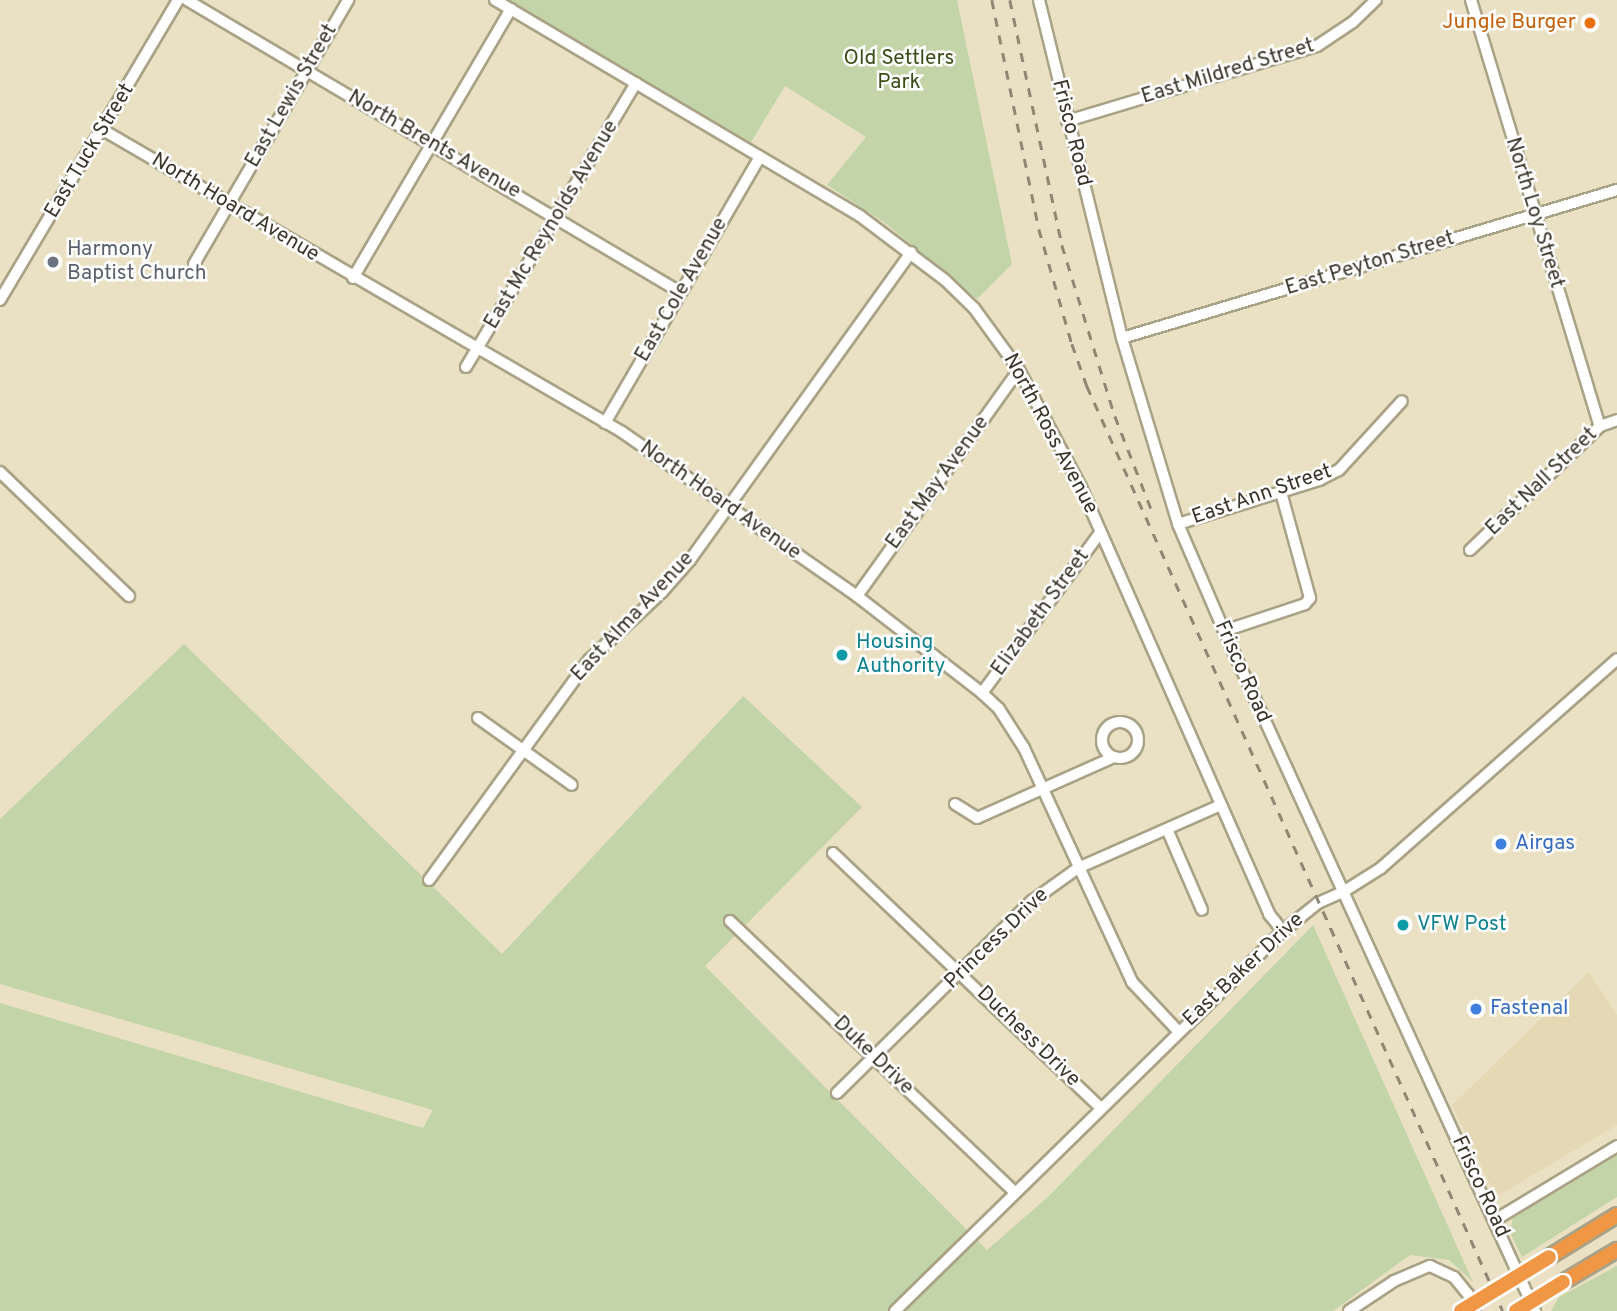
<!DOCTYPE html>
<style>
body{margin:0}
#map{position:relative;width:1617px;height:1311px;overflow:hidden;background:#eae1c4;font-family:Overpass,sans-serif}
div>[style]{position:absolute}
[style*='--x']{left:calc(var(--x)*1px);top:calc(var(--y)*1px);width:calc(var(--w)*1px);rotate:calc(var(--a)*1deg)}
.built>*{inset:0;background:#e4d9b4}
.green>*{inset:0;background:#c3d4a9}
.roads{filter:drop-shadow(2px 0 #aaa286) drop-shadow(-2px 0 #aaa286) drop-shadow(0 2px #aaa286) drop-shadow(0 -2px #aaa286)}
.minor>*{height:10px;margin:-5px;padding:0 5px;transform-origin:5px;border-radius:5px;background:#fff}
.minor>.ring{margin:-5px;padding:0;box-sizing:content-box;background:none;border:10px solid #fff;border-radius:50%}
.highway>*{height:14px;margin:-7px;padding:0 7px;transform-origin:7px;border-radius:7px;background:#ef9745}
.rail>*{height:2.5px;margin-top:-1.25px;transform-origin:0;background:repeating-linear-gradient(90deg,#8e8774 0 9px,transparent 0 18px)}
.bridges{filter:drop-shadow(2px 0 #fff) drop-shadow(-2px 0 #fff) drop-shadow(0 2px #fff) drop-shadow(0 -2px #fff)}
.highway-bridge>*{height:14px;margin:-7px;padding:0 7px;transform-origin:7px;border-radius:7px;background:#ef9745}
.dots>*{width:19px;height:19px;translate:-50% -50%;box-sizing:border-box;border:4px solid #fff;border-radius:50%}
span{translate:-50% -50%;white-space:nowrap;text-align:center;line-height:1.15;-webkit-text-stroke:5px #fff;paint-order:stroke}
.food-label{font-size:21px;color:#c56008}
.right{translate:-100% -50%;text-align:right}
.park-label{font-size:21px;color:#3a4c15}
.street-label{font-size:21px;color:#39352a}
.worship-label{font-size:21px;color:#5b616d}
.left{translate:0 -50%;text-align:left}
.culture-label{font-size:21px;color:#0d838f}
.shop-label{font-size:21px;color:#366cbe}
</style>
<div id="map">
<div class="built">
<i style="clip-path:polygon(1589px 972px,1617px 1015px,1617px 1125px,1496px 1197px,1452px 1105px)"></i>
</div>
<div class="green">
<i style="clip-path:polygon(508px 0,957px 0,1012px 264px,977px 299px,885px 223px,827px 185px,866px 137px,785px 86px,750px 144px)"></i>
<i style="clip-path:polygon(184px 644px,502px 954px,743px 696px,862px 807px,705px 966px,987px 1250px,1050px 1195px,1313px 925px,1473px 1282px,1449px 1260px,1410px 1255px,1333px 1311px,0 1311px,0 1003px,423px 1128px,433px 1110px,0 984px,0 819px)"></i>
<i style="clip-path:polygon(1617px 1155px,1617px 1197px,1522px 1257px,1510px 1232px,1513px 1218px)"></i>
<i style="clip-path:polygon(1617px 1266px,1617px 1311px,1551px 1311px,1559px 1297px)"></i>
</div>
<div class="roads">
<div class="minor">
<i style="--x:187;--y:0;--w:573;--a:30.64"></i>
<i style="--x:495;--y:0;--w:424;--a:30.6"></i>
<i style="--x:860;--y:216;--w:106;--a:37"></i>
<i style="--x:945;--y:280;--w:40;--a:44"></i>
<i style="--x:974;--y:308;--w:77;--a:54"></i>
<i style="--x:1019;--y:370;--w:132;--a:62.1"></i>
<i style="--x:1081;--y:487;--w:467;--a:66.2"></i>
<i style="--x:1269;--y:914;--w:22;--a:51"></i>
<i style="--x:1039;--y:0;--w:348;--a:76.2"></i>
<i style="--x:1122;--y:338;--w:194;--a:73.2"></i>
<i style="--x:1178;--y:524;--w:116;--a:66.7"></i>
<i style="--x:1224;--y:631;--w:748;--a:65.42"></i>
<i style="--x:1471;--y:0;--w:445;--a:73.2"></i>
<i style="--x:1067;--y:121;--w:261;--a:-16.7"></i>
<i style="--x:1317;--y:46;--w:43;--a:-33.7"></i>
<i style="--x:1353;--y:22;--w:32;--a:-44"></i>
<i style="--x:103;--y:130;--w:600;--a:30.19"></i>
<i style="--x:622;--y:432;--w:287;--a:34.9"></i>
<i style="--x:857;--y:596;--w:158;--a:37.8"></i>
<i style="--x:982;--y:693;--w:23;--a:43"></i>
<i style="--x:999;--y:709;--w:46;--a:57.3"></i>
<i style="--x:1024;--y:748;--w:258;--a:65.2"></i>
<i style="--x:1132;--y:982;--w:67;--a:46.8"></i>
<i style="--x:194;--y:264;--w:306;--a:-59.7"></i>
<i style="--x:353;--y:278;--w:312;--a:-59.6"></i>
<i style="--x:0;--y:300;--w:349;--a:-59.3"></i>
<i style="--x:1122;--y:338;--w:517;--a:-16.65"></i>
<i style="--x:466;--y:367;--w:331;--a:-59.1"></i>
<i style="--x:605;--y:423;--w:308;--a:-59.8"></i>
<i style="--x:0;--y:472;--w:179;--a:43.9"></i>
<i style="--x:1178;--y:524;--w:148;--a:-17.3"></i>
<i style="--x:1319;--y:480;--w:22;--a:-27"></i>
<i style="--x:1339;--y:470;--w:93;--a:-47.6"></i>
<i style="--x:1470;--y:550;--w:180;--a:-43.6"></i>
<i style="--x:1600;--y:426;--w:18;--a:-19"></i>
<i style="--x:857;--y:596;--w:278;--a:-54.4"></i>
<i style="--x:1224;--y:631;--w:85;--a:-18.4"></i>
<i style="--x:1305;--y:604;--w:8;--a:-50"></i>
<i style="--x:1310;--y:598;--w:110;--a:-105.3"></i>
<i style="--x:982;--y:693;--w:199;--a:-53.6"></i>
<i style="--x:478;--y:718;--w:115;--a:35.5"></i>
<i class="ring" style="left:1102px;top:722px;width:26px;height:26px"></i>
<i style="--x:955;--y:804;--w:26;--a:32"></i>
<i style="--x:977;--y:818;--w:150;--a:-24"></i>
<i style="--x:1167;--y:829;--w:88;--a:66.6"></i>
<i style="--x:833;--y:853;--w:369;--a:43.6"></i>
<i style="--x:429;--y:880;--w:272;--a:-54"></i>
<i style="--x:589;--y:660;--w:100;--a:-43"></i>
<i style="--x:662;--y:592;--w:43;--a:-48.8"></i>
<i style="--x:690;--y:560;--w:379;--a:-54.3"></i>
<i style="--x:730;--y:921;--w:393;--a:43.6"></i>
<i style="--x:837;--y:1093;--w:274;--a:-44.6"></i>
<i style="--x:1032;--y:901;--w:57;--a:-35.7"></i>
<i style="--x:1078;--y:868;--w:156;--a:-23.8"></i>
<i style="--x:1495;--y:1220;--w:143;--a:-31.2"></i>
<i style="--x:895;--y:1311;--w:543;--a:-44.4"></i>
<i style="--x:1283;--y:931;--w:45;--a:-38.7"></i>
<i style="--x:1318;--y:903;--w:27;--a:-24"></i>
<i style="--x:1343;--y:892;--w:45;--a:-32.3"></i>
<i style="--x:1381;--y:868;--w:315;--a:-41.5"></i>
<i style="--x:1349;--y:1311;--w:54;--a:-33.7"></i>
<i style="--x:1394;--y:1281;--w:39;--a:-23"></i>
<i style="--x:1430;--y:1266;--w:26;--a:25"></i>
<i style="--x:1454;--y:1277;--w:22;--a:51"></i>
<i style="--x:1468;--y:1294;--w:18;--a:68"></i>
</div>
<div class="highway">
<i style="--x:1549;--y:1257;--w:80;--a:-31.7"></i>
<i style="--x:1563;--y:1282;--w:63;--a:-30.7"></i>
</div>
</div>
<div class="rail">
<i style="--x:992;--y:0;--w:234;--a:78.4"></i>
<i style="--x:1039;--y:229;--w:120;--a:74"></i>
<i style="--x:1072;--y:344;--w:45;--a:70.3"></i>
<i style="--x:1087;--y:386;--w:1014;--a:65.79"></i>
<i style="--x:1010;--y:0;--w:250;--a:78"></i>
<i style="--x:1062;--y:245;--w:179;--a:72.8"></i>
<i style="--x:1115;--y:416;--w:107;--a:68.7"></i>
</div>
<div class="bridges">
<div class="highway-bridge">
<i style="--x:1461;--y:1311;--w:103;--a:-31.5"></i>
<i style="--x:1516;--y:1311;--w:55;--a:-31.7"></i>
</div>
</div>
<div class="dots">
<i style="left:1590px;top:23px;background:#e8710a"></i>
<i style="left:53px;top:262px;background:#6b7280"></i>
<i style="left:842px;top:655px;background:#0f9aa8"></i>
<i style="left:1501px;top:844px;background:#3f7fe0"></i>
<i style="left:1403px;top:925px;background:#0f9aa8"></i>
<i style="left:1476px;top:1009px;background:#3f7fe0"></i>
</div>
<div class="food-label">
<span class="right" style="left:1576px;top:23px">Jungle Burger</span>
</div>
<div class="park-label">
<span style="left:899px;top:71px">Old Settlers<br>Park</span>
</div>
<div class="street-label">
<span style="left:1228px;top:72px;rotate:-17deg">East Mildred Street</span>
<span style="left:292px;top:96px;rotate:-60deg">East Lewis Street</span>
<span style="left:1071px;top:133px;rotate:76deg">Frisco Road</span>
<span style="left:434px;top:145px;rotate:30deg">North Brents Avenue</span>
<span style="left:90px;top:151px;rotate:-59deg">East Tuck Street</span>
<span style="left:235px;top:208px;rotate:31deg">North Hoard Avenue</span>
<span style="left:1534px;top:213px;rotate:73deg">North Loy Street</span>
<span style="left:552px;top:225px;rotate:-59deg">East Mc Reynolds Avenue</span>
<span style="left:1370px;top:264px;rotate:-17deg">East Peyton Street</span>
<span style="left:682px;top:290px;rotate:-60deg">East Cole Avenue</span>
<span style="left:1050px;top:434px;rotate:62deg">North Ross Avenue</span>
<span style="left:1542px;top:482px;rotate:-44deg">East Nall Street</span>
<span style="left:938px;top:483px;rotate:-54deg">East May Avenue</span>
<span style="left:1262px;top:495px;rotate:-19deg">East Ann Street</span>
<span style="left:720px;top:501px;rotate:35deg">North Hoard Avenue</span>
<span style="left:1041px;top:613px;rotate:-54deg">Elizabeth Street</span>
<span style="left:633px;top:617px;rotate:-47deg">East Alma Avenue</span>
<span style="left:1242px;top:672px;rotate:66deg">Frisco Road</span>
<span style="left:997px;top:939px;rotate:-44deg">Princess Drive</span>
<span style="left:1244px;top:970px;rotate:-43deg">East Baker Drive</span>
<span style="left:1028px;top:1037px;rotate:44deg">Duchess Drive</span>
<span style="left:873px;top:1056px;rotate:44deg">Duke Drive</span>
<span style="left:1480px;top:1187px;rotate:65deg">Frisco Road</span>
</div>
<div class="worship-label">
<span class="left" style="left:67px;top:262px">Harmony<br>Baptist Church</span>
</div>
<div class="culture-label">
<span class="left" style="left:856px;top:655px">Housing<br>Authority</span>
<span class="left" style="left:1417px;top:925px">VFW Post</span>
</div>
<div class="shop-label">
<span class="left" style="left:1515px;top:844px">Airgas</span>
<span class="left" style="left:1490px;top:1009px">Fastenal</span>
</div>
</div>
